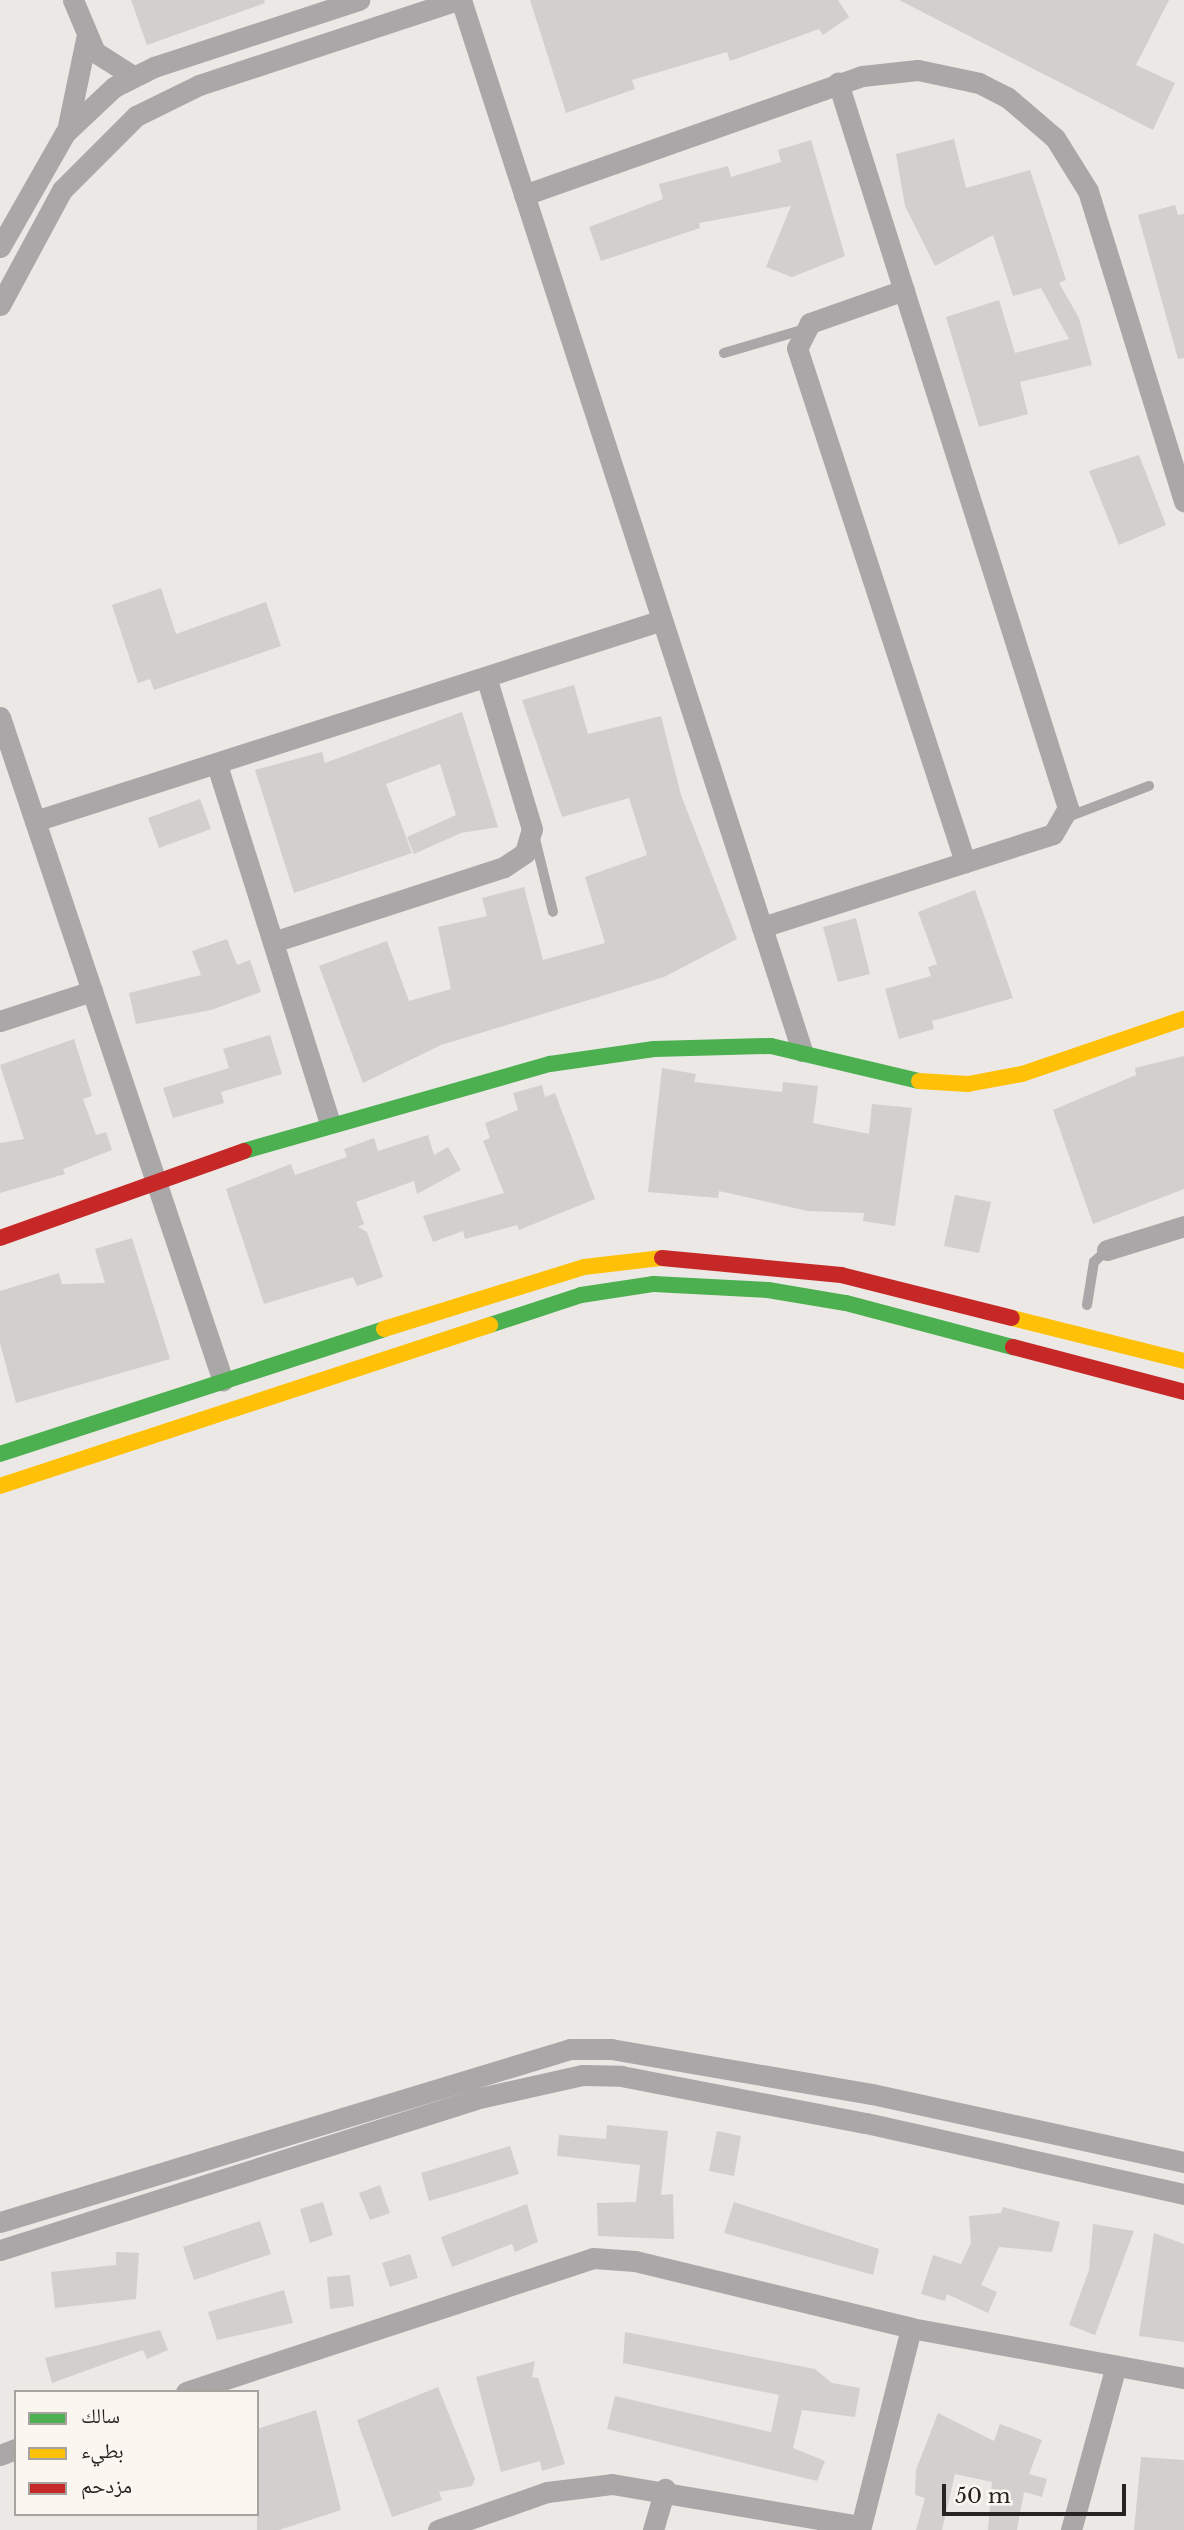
<!DOCTYPE html>
<meta charset="utf-8">
<style>
body{margin:0}
#map{position:relative;width:1184px;height:2530px;overflow:hidden;background:#ebe8e5;font-family:"Libre Baskerville","Noto Naskh Arabic",serif}
div>[style]{position:absolute}
[style*='--x']{left:calc(var(--x)*1px);top:calc(var(--y)*1px);width:calc(var(--w)*1px);rotate:calc(var(--a)*1deg)}
.building>*{inset:0;background:#d1d0cf}
.lane>*{height:10px;margin:-5px;padding:0 5px;transform-origin:5px;border-radius:5px;background:#a9a7a7}
.street>*{height:21px;margin:-10.5px;padding:0 10.5px;transform-origin:10.5px;border-radius:10.5px;background:#a9a7a7}
.fast>*{height:16px;margin:-8px;padding:0 8px;transform-origin:8px;border-radius:8px;background:#4caf50}
.slow>*{height:16px;margin:-8px;padding:0 8px;transform-origin:8px;border-radius:8px;background:#ffc107}
.jam>*{height:16px;margin:-8px;padding:0 8px;transform-origin:8px;border-radius:8px;background:#c62828}
span{translate:-50% -50%;white-space:nowrap;text-align:center;line-height:1.15;-webkit-text-stroke:7px #fbf6f0;paint-order:stroke}
.legend{position:absolute;left:14px;top:2390px;width:245px;height:126px;box-sizing:border-box;background:#fbf6f0;border:2px solid #a6a29e;margin:0;padding:9px 12px;list-style:none;font-size:21px;color:#262422}
.legend li{display:flex;align-items:center;gap:14px;height:35px}
.legend b{width:35px;border:2px solid #a6a29e}
.scale{position:absolute;left:942px;top:2484px;width:184px;height:32px;box-sizing:border-box;border:4px solid #262422;border-top:0;padding-left:9px;font-size:21px;line-height:24px;white-space:nowrap;color:#262422;-webkit-text-stroke:5px #fbf6f0;paint-order:stroke}
</style>
<div id="map">
<div class="building">
<i style="clip-path:polygon(131px 0,264px 0,265px 3px,147px 45px)"></i>
<i style="clip-path:polygon(530px 0,838px 0,849px 17px,823px 35px,819px 29px,730px 61px,727px 52px,632px 80px,635px 89px,566px 113px)"></i>
<i style="clip-path:polygon(899px 0,1169px 0,1136px 65px,1175px 83px,1153px 130px)"></i>
<i style="clip-path:polygon(954px 139px,966px 188px,1030px 170px,1066px 280px,1059px 283px,1079px 318px,1092px 365px,1020px 382px,1028px 414px,979px 427px,946px 317px,999px 300px,1015px 353px,1069px 339px,1041px 288px,1013px 296px,993px 235px,935px 266px,905px 206px,896px 154px)"></i>
<i style="clip-path:polygon(811px 140px,845px 256px,792px 277px,766px 267px,791px 206px,699px 223px,700px 228px,601px 261px,589px 227px,663px 199px,659px 184px,728px 166px,731px 177px,781px 162px,778px 150px)"></i>
<i style="clip-path:polygon(1175px 205px,1178px 215px,1184px 214px,1184px 358px,1178px 359px,1138px 215px)"></i>
<i style="clip-path:polygon(1139px 455px,1166px 525px,1119px 545px,1089px 471px)"></i>
<i style="clip-path:polygon(161px 588px,176px 634px,266px 602px,281px 646px,154px 690px,150px 679px,138px 683px,112px 605px)"></i>
<i style="clip-path:polygon(574px 685px,588px 734px,661px 716px,681px 795px,737px 939px,664px 977px,441px 1045px,363px 1083px,319px 966px,387px 941px,409px 1001px,451px 989px,438px 927px,487px 916px,482px 898px,524px 887px,543px 960px,605px 943px,585px 877px,647px 855px,629px 798px,562px 817px,522px 700px)"></i>
<i style="clip-path:polygon(462px 712px,498px 827px,461px 833px,414px 854px,407px 837px,456px 815px,440px 764px,386px 784px,412px 853px,294px 893px,255px 770px,322px 752px,325px 763px)"></i>
<i style="clip-path:polygon(200px 799px,211px 829px,159px 848px,148px 818px)"></i>
<i style="clip-path:polygon(975px 890px,1013px 998px,932px 1021px,934px 1029px,899px 1039px,885px 989px,931px 976px,928px 967px,937px 964px,918px 912px)"></i>
<i style="clip-path:polygon(856px 918px,870px 974px,838px 982px,823px 927px)"></i>
<i style="clip-path:polygon(227px 939px,237px 965px,250px 960px,261px 992px,211px 1010px,136px 1024px,129px 993px,201px 975px,192px 951px)"></i>
<i style="clip-path:polygon(270px 1035px,282px 1074px,221px 1092px,224px 1103px,173px 1118px,163px 1088px,229px 1068px,223px 1049px)"></i>
<i style="clip-path:polygon(74px 1039px,92px 1096px,83px 1099px,96px 1135px,106px 1132px,112px 1150px,63px 1169px,65px 1174px,0 1193px,0 1143px,24px 1139px,0 1065px)"></i>
<i style="clip-path:polygon(1184px 1056px,1184px 1189px,1093px 1224px,1053px 1110px,1136px 1075px,1135px 1068px)"></i>
<i style="clip-path:polygon(662px 1068px,696px 1074px,694px 1082px,782px 1092px,783px 1082px,818px 1086px,813px 1123px,869px 1134px,872px 1104px,912px 1108px,895px 1226px,863px 1221px,864px 1213px,808px 1211px,719px 1191px,718px 1198px,648px 1192px)"></i>
<i style="clip-path:polygon(542px 1085px,545px 1097px,555px 1093px,595px 1199px,519px 1230px,517px 1225px,465px 1239px,463px 1231px,433px 1242px,423px 1216px,504px 1193px,483px 1141px,490px 1138px,485px 1123px,518px 1110px,513px 1093px)"></i>
<i style="clip-path:polygon(428px 1135px,434px 1155px,448px 1147px,461px 1170px,417px 1194px,414px 1181px,356px 1202px,364px 1224px,358px 1227px,367px 1232px,383px 1277px,357px 1286px,353px 1277px,264px 1304px,226px 1189px,291px 1164px,295px 1175px,347px 1157px,344px 1149px,374px 1138px,378px 1151px)"></i>
<i style="clip-path:polygon(955px 1195px,991px 1202px,979px 1253px,944px 1246px)"></i>
<i style="clip-path:polygon(132px 1238px,170px 1359px,16px 1403px,0 1343px,0 1291px,59px 1273px,62px 1284px,105px 1283px,95px 1249px)"></i>
<i style="clip-path:polygon(607px 2125px,668px 2131px,661px 2195px,673px 2194px,674px 2239px,598px 2236px,597px 2203px,636px 2202px,640px 2165px,557px 2156px,559px 2135px,606px 2139px)"></i>
<i style="clip-path:polygon(717px 2131px,741px 2136px,734px 2176px,709px 2171px)"></i>
<i style="clip-path:polygon(510px 2146px,519px 2174px,429px 2201px,421px 2173px)"></i>
<i style="clip-path:polygon(380px 2185px,390px 2213px,370px 2220px,359px 2193px)"></i>
<i style="clip-path:polygon(323px 2202px,333px 2235px,310px 2243px,300px 2209px)"></i>
<i style="clip-path:polygon(734px 2202px,879px 2249px,873px 2275px,724px 2233px)"></i>
<i style="clip-path:polygon(527px 2204px,538px 2242px,515px 2252px,512px 2244px,452px 2267px,441px 2237px)"></i>
<i style="clip-path:polygon(1003px 2207px,1060px 2222px,1052px 2252px,999px 2247px,981px 2285px,997px 2292px,988px 2313px,947px 2294px,945px 2301px,921px 2294px,933px 2255px,961px 2264px,971px 2243px,969px 2216px,1001px 2213px)"></i>
<i style="clip-path:polygon(260px 2221px,271px 2254px,194px 2280px,183px 2247px)"></i>
<i style="clip-path:polygon(1093px 2224px,1134px 2231px,1095px 2335px,1069px 2325px,1089px 2270px)"></i>
<i style="clip-path:polygon(1154px 2233px,1184px 2244px,1184px 2342px,1139px 2336px)"></i>
<i style="clip-path:polygon(116px 2252px,139px 2253px,136px 2299px,55px 2308px,51px 2272px,116px 2265px)"></i>
<i style="clip-path:polygon(410px 2254px,418px 2278px,390px 2287px,382px 2263px)"></i>
<i style="clip-path:polygon(350px 2275px,354px 2306px,330px 2309px,327px 2277px)"></i>
<i style="clip-path:polygon(284px 2290px,293px 2323px,217px 2340px,208px 2312px)"></i>
<i style="clip-path:polygon(160px 2330px,168px 2350px,147px 2359px,143px 2350px,52px 2383px,45px 2358px)"></i>
<i style="clip-path:polygon(625px 2332px,815px 2369px,832px 2383px,860px 2388px,855px 2417px,802px 2410px,793px 2448px,825px 2461px,817px 2481px,607px 2429px,615px 2396px,771px 2432px,779px 2395px,623px 2363px)"></i>
<i style="clip-path:polygon(535px 2361px,532px 2377px,538px 2378px,565px 2464px,542px 2471px,540px 2461px,501px 2472px,476px 2377px)"></i>
<i style="clip-path:polygon(438px 2387px,475px 2479px,472px 2486px,439px 2492px,442px 2500px,392px 2517px,357px 2420px)"></i>
<i style="clip-path:polygon(316px 2410px,341px 2510px,279px 2530px,257px 2530px,257px 2429px)"></i>
<i style="clip-path:polygon(938px 2413px,994px 2441px,1000px 2424px,1042px 2440px,1029px 2474px,1047px 2479px,1042px 2497px,1024px 2492px,1017px 2530px,988px 2530px,992px 2482px,955px 2474px,942px 2530px,916px 2530px,925px 2498px,915px 2495px,916px 2470px)"></i>
<i style="clip-path:polygon(1141px 2457px,1184px 2460px,1184px 2530px,1134px 2530px)"></i>
</div>
<div class="lane">
<i style="--x:724;--y:353;--w:81;--a:-16.4"></i>
<i style="--x:1065;--y:818;--w:90;--a:-20.9"></i>
<i style="--x:534;--y:835;--w:79;--a:76.1"></i>
<i style="--x:1087;--y:1305;--w:44;--a:-80.8"></i>
<i style="--x:1094;--y:1262;--w:18;--a:-43"></i>
</div>
<div class="street">
<i style="--x:73;--y:0;--w:56;--a:67.1"></i>
<i style="--x:95;--y:52;--w:45;--a:32.3"></i>
<i style="--x:461;--y:0;--w:1105;--a:72.02"></i>
<i style="--x:68;--y:126;--w:89;--a:-78.3"></i>
<i style="--x:524;--y:195;--w:358;--a:-19.4"></i>
<i style="--x:862;--y:76;--w:56;--a:-6.1"></i>
<i style="--x:918;--y:70;--w:62;--a:12"></i>
<i style="--x:979;--y:83;--w:31;--a:27"></i>
<i style="--x:1007;--y:97;--w:63;--a:40.5"></i>
<i style="--x:1055;--y:138;--w:62;--a:58.1"></i>
<i style="--x:1088;--y:191;--w:325;--a:72.8"></i>
<i style="--x:0;--y:247;--w:131;--a:-60.3"></i>
<i style="--x:65;--y:133;--w:67;--a:-43.2"></i>
<i style="--x:114;--y:87;--w:45;--a:-26.6"></i>
<i style="--x:154;--y:67;--w:216;--a:-18.1"></i>
<i style="--x:904;--y:290;--w:100;--a:160.7"></i>
<i style="--x:810;--y:323;--w:28;--a:117"></i>
<i style="--x:797;--y:348;--w:541;--a:71.9"></i>
<i style="--x:0;--y:305;--w:131;--a:-61.7"></i>
<i style="--x:62;--y:190;--w:105;--a:-45"></i>
<i style="--x:136;--y:116;--w:70;--a:-26.2"></i>
<i style="--x:199;--y:85;--w:272;--a:-18.2"></i>
<i style="--x:0;--y:717;--w:700;--a:71.44"></i>
<i style="--x:217;--y:765;--w:375;--a:72.5"></i>
<i style="--x:35;--y:821;--w:658;--a:-17.77"></i>
<i style="--x:762;--y:927;--w:305;--a:-17.7"></i>
<i style="--x:1053;--y:834;--w:30;--a:-60"></i>
<i style="--x:1068;--y:808;--w:761;--a:-107.6"></i>
<i style="--x:273;--y:942;--w:243;--a:-18"></i>
<i style="--x:504;--y:867;--w:25;--a:-34"></i>
<i style="--x:525;--y:853;--w:25;--a:-74"></i>
<i style="--x:532;--y:829;--w:159;--a:-106.8"></i>
<i style="--x:0;--y:1021;--w:97;--a:-18.1"></i>
<i style="--x:1107;--y:1250;--w:81;--a:-17.3"></i>
<i style="--x:0;--y:2222;--w:596;--a:-16.88"></i>
<i style="--x:570;--y:2049;--w:41;--a:0"></i>
<i style="--x:611;--y:2049;--w:265;--a:9.8"></i>
<i style="--x:872;--y:2094;--w:319;--a:12.3"></i>
<i style="--x:0;--y:2250;--w:498;--a:-17.6"></i>
<i style="--x:475;--y:2099;--w:110;--a:-12.6"></i>
<i style="--x:582;--y:2075;--w:39;--a:1"></i>
<i style="--x:621;--y:2076;--w:249;--a:10.9"></i>
<i style="--x:866;--y:2123;--w:326;--a:12.6"></i>
<i style="--x:186;--y:2392;--w:428;--a:-18.2"></i>
<i style="--x:593;--y:2258;--w:42;--a:4.1"></i>
<i style="--x:635;--y:2261;--w:284;--a:13.6"></i>
<i style="--x:911;--y:2328;--w:278;--a:10.4"></i>
<i style="--x:0;--y:2455;--w:17;--a:-21"></i>
<i style="--x:438;--y:2530;--w:115;--a:-19.2"></i>
<i style="--x:547;--y:2492;--w:65;--a:-7"></i>
<i style="--x:612;--y:2484;--w:252;--a:9.6"></i>
<i style="--x:653;--y:2530;--w:43;--a:-73.7"></i>
<i style="--x:860;--y:2530;--w:208;--a:-75.8"></i>
<i style="--x:1071;--y:2530;--w:167;--a:-74.7"></i>
</div>
<div class="fast">
<i style="--x:244;--y:1151;--w:318;--a:-15.9"></i>
<i style="--x:550;--y:1064;--w:105;--a:-8.2"></i>
<i style="--x:654;--y:1049;--w:117;--a:-1.5"></i>
<i style="--x:771;--y:1046;--w:152;--a:13.3"></i>
<i style="--x:490;--y:1325;--w:96;--a:-18.2"></i>
<i style="--x:581;--y:1295;--w:74;--a:-8.6"></i>
<i style="--x:654;--y:1284;--w:114;--a:3"></i>
<i style="--x:768;--y:1290;--w:79;--a:9.5"></i>
<i style="--x:846;--y:1303;--w:173;--a:14.8"></i>
<i style="--x:0;--y:1454;--w:404;--a:-18"></i>
</div>
<div class="slow">
<i style="--x:919;--y:1081;--w:49;--a:3.5"></i>
<i style="--x:968;--y:1084;--w:55;--a:-10.5"></i>
<i style="--x:1022;--y:1074;--w:171;--a:-18.8"></i>
<i style="--x:1012;--y:1318;--w:177;--a:14"></i>
<i style="--x:384;--y:1329;--w:209;--a:-17.2"></i>
<i style="--x:584;--y:1267;--w:79;--a:-6.6"></i>
<i style="--x:0;--y:1486;--w:516;--a:-18.19"></i>
</div>
<div class="jam">
<i style="--x:0;--y:1238;--w:259;--a:-19.6"></i>
<i style="--x:662;--y:1258;--w:180;--a:5.4"></i>
<i style="--x:841;--y:1275;--w:176;--a:14.1"></i>
<i style="--x:1013;--y:1347;--w:177;--a:14.7"></i>
</div>
<ul class="legend">
<li><b style="height:9px;background:#4caf50"></b>سالك</li>
<li><b style="height:9px;background:#ffc107"></b>بطيء</li>
<li><b style="height:9px;background:#c62828"></b>مزدحم</li>
</ul>
<div class="scale">50 m</div>
</div>
